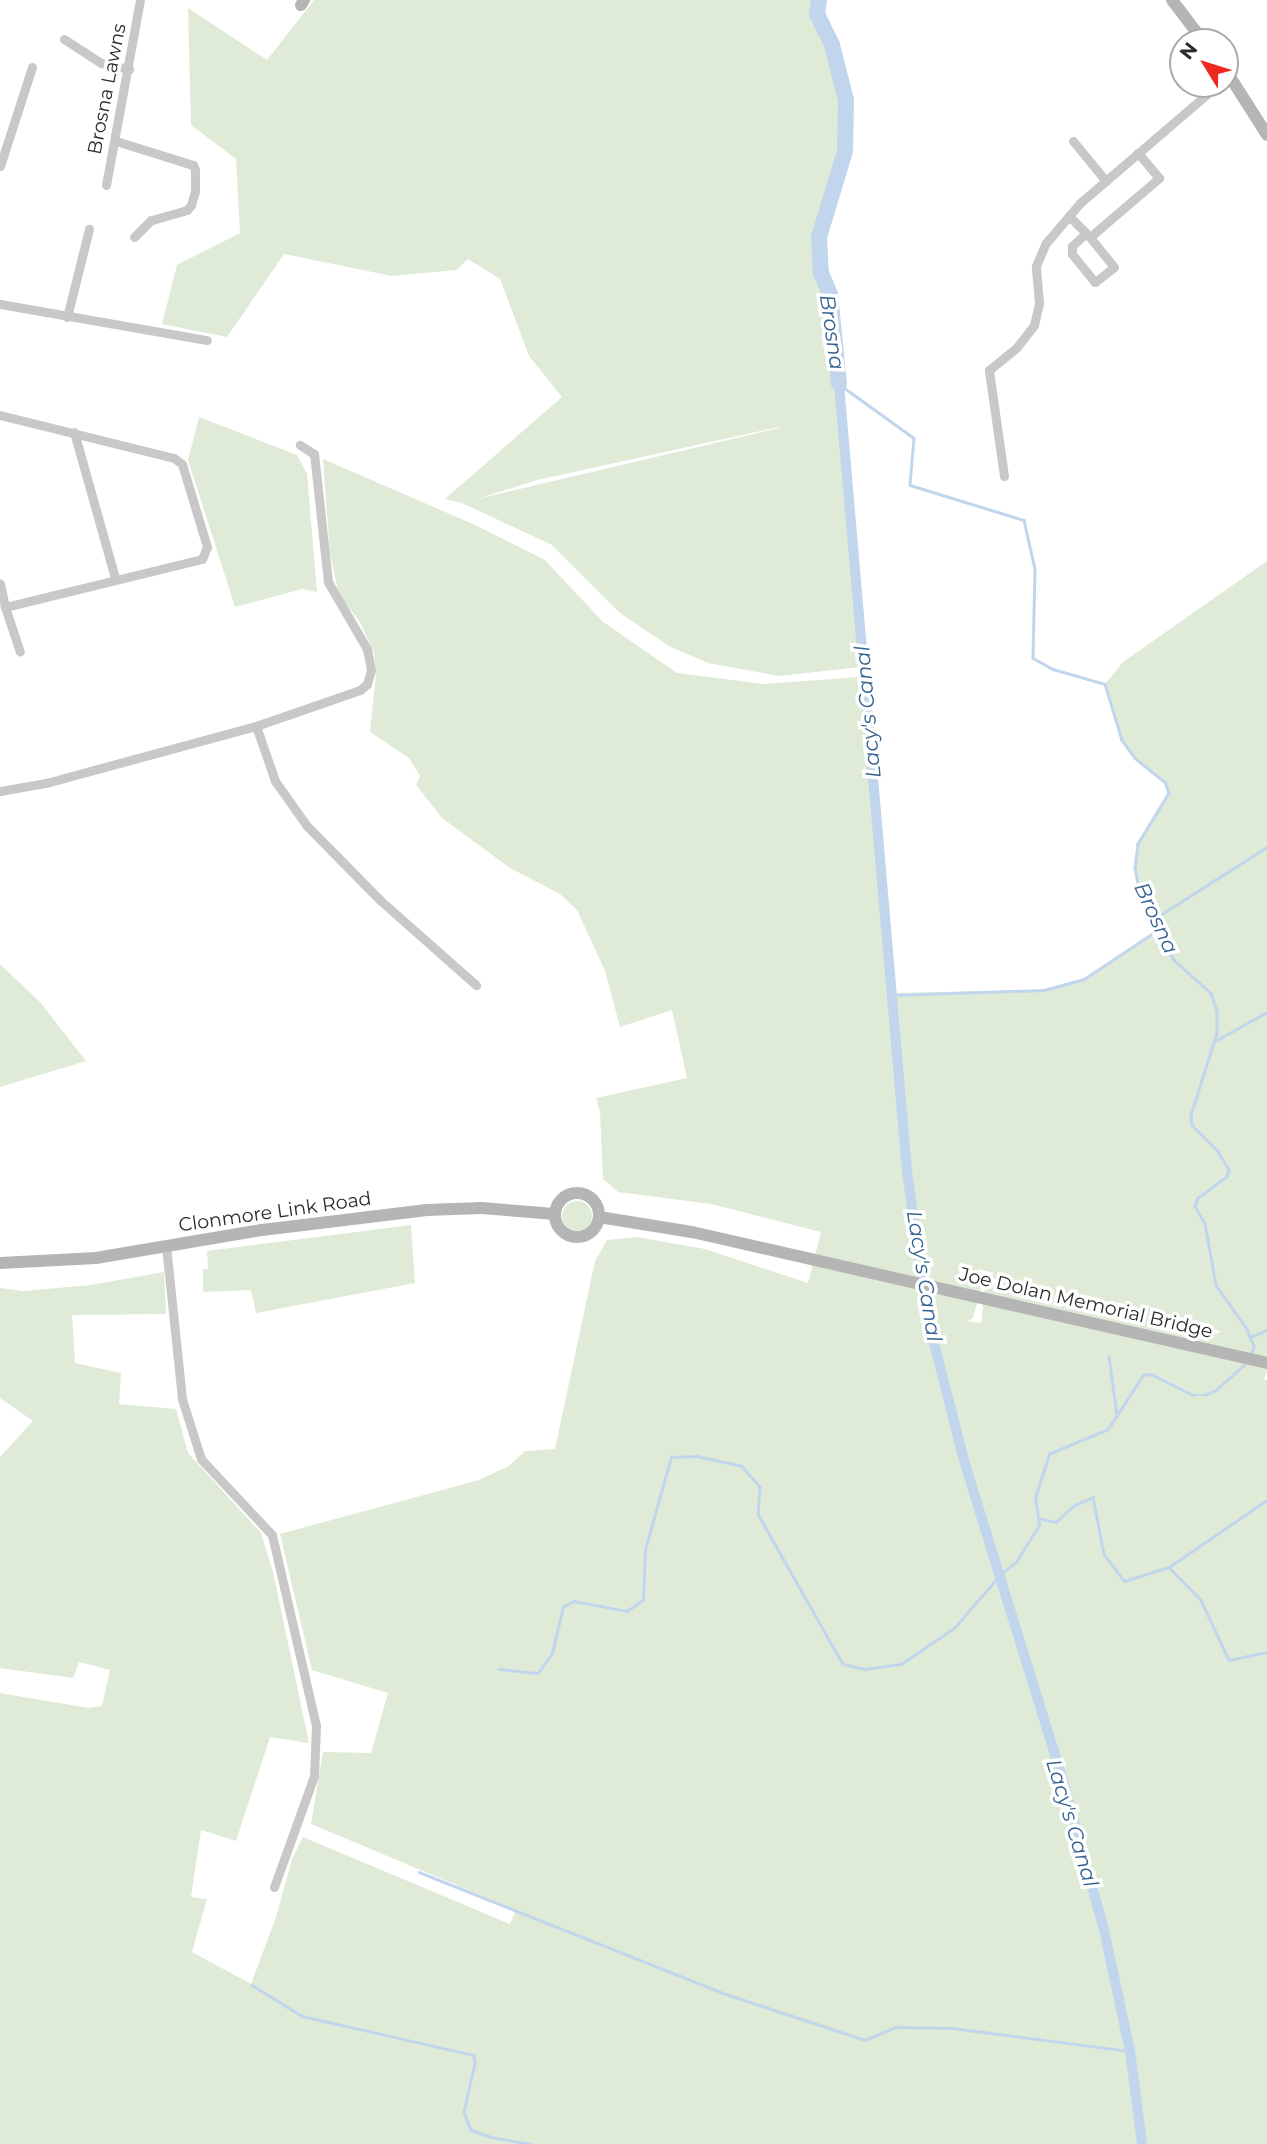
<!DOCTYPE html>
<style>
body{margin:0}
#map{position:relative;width:1267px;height:2144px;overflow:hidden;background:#fff;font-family:Montserrat,sans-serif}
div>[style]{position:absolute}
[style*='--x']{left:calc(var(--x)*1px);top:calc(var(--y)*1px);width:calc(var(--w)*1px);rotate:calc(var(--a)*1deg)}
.green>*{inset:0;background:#dfebd7}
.round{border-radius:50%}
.stream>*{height:2.5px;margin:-1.25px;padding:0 1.25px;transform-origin:1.25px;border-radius:1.25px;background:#c1d6ec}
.canal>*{height:10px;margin:-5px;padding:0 5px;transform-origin:5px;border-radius:5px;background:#c1d6ec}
.river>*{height:16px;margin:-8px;padding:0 8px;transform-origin:8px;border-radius:8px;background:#c1d6ec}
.street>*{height:9px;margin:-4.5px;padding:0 4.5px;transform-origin:4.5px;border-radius:4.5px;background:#c8c8c8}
.secondary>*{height:12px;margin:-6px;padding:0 6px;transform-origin:6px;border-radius:6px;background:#b5b5b5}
.secondary>.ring{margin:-6px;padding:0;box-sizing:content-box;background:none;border:12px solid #b5b5b5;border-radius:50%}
span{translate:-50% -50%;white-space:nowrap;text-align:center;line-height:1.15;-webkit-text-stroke:7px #fff;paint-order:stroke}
.street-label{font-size:19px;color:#2b2b2b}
.water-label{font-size:21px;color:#356391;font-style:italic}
.north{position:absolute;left:1169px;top:28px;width:70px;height:70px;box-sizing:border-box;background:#fff;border:2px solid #aaa;border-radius:50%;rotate:308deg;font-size:19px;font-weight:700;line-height:28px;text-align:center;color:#2b2b2b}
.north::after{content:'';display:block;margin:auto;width:24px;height:32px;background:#f02920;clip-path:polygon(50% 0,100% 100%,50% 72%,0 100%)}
</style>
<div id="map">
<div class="green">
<i style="clip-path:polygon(evenodd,314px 0,819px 0,817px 14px,832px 45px,846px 100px,845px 151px,819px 237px,821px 273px,830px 294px,839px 384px,860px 667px,779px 676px,708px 663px,669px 646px,620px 613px,552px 545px,462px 503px,445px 499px,562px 397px,529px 356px,500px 279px,468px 259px,456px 270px,392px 276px,284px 254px,227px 337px,162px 324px,177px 265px,240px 233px,236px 159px,191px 125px,188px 8px,267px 60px,314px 0,779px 427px,779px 428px,477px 499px,537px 480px,779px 427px)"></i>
<i style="clip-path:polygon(199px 417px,297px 455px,307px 474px,317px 592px,302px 589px,235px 607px,188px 460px)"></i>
<i style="clip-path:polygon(evenodd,323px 459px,473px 524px,545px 560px,602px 621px,677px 673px,764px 684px,860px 677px,892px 993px,1044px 990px,1084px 979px,1156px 931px,1140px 894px,1135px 867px,1138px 844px,1169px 793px,1165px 781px,1135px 758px,1122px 740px,1105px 684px,1123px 662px,1267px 561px,1267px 1370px,1264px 1380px,1267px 1380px,1267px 2144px,1142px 2144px,1136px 2099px,1138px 2144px,0 2144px,0 1693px,89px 1708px,102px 1706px,110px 1670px,79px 1662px,73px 1678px,0 1668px,0 1457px,33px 1421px,0 1398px,0 1288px,23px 1291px,91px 1285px,164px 1272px,166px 1314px,72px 1315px,75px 1363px,121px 1373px,119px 1404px,176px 1409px,188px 1453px,261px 1533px,273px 1572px,309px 1743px,270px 1737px,236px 1841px,201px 1830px,191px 1897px,207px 1899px,192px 1952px,251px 1984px,276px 1917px,292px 1859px,303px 1837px,510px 1924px,516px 1910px,311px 1824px,323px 1752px,371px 1753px,388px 1693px,312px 1670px,280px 1534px,479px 1480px,509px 1466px,525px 1451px,555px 1449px,595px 1261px,607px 1240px,637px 1237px,705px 1249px,808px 1283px,821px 1232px,711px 1204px,618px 1192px,603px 1179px,600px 1112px,596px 1098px,687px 1078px,672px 1010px,620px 1027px,605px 971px,577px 910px,560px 894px,510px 868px,442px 818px,416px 785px,420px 776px,409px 758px,370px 732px,376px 674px,374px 653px,360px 622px,339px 595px,330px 554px,323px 459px,978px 1269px,994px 1273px,986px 1280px,981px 1323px,967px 1321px,973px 1318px,983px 1279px,978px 1269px)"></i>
<i style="clip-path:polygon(0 964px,40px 1002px,86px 1061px,0 1087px)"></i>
<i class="round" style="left:562px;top:1201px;width:30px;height:30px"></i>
<i style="clip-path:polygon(411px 1225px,415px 1283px,256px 1313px,251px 1290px,203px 1292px,203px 1269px,208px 1269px,207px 1251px)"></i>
</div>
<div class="stream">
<i style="--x:839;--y:384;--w:92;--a:35.8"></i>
<i style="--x:914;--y:438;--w:47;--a:94.9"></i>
<i style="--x:910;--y:485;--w:119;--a:17.1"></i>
<i style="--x:1024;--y:520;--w:50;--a:77.3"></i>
<i style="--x:1035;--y:569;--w:89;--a:91.3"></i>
<i style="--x:1033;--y:658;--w:23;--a:29"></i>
<i style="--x:1053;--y:669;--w:54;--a:16.1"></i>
<i style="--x:1105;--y:684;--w:59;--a:73.1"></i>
<i style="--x:1122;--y:740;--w:22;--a:54"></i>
<i style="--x:1135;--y:758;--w:38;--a:39"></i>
<i style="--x:1165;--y:782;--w:12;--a:70"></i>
<i style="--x:1169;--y:793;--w:60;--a:121.3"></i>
<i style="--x:1138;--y:844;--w:23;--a:97"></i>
<i style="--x:1135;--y:867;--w:27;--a:80"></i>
<i style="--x:1140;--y:894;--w:35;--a:68"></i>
<i style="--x:1153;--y:926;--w:40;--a:58"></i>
<i style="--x:1174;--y:960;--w:50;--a:41.7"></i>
<i style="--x:1211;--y:993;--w:19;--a:72"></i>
<i style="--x:1217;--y:1011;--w:22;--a:90"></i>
<i style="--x:1217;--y:1033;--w:86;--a:107.6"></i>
<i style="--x:1191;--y:1115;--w:10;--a:84"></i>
<i style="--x:1192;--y:1125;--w:37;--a:45"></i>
<i style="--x:1218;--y:1151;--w:22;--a:60"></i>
<i style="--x:1229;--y:1170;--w:7;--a:106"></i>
<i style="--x:1227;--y:1177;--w:36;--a:144"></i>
<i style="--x:1198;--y:1198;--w:9;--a:111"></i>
<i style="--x:1195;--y:1206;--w:20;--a:60"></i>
<i style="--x:1205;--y:1223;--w:63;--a:79.9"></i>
<i style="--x:1216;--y:1285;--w:54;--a:54.8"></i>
<i style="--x:1247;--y:1329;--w:18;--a:68"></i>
<i style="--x:1254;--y:1346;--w:9;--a:103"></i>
<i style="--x:892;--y:995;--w:152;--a:-1.9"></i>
<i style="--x:1044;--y:990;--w:41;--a:-15.4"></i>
<i style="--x:1084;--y:979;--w:87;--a:-33.7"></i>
<i style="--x:1156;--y:931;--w:14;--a:-86"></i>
<i style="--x:1157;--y:917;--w:130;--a:-32.5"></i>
<i style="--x:1215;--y:1041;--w:60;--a:-29.1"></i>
<i style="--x:1251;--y:1337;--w:17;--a:-24"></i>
<i style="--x:1109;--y:1356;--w:60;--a:82.3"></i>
<i style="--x:1038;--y:1518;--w:18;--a:13"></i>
<i style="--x:1056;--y:1522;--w:23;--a:-43"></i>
<i style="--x:1073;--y:1506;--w:22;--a:-24"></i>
<i style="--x:1093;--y:1497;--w:58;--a:79.1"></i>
<i style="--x:1104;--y:1554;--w:34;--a:53"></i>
<i style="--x:1124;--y:1581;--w:47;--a:-17.3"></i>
<i style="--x:1169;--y:1567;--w:46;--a:45.9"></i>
<i style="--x:1201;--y:1600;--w:66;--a:65"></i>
<i style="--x:1229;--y:1660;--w:39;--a:-12"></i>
<i style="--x:1169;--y:1567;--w:119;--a:-34.4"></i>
<i style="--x:499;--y:1669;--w:39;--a:6"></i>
<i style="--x:538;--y:1673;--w:24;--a:-55"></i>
<i style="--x:552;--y:1653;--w:47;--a:-76.6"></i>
<i style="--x:563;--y:1607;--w:13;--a:-29"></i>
<i style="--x:574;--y:1601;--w:54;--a:10.7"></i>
<i style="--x:627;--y:1611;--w:19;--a:-35"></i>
<i style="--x:643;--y:1600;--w:50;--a:-87.7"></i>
<i style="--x:645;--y:1550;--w:97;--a:-74.4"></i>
<i style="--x:671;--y:1457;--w:26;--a:-2"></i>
<i style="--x:697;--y:1456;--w:46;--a:12.5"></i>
<i style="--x:742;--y:1466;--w:28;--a:49"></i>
<i style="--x:760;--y:1487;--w:27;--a:94"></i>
<i style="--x:758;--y:1514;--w:172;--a:60.5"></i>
<i style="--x:843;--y:1664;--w:23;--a:13"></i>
<i style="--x:865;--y:1669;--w:36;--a:-8"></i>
<i style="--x:901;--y:1664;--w:64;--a:-34.2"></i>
<i style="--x:954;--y:1628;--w:70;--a:-49"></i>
<i style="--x:1000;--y:1575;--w:21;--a:-39"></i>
<i style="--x:1016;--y:1562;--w:44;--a:-58.1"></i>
<i style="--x:1039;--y:1525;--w:27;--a:-98"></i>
<i style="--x:1035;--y:1498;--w:46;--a:-72.3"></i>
<i style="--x:1049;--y:1454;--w:64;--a:-23"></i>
<i style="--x:1108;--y:1429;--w:64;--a:-57.1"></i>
<i style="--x:1143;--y:1375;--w:8;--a:-7"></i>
<i style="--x:1151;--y:1374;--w:47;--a:26.6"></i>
<i style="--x:1193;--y:1395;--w:12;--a:0"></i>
<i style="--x:1205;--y:1395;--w:12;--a:-24"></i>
<i style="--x:1216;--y:1390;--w:40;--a:-42"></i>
<i style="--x:419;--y:1872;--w:324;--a:21.7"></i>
<i style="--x:720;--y:1992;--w:153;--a:18.3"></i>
<i style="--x:865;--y:2040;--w:34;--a:-23"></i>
<i style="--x:896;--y:2027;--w:56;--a:1"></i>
<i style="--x:952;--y:2028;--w:179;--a:7.4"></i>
<i style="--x:252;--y:1985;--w:59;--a:31.8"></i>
<i style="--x:302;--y:2016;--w:176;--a:12.8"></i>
<i style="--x:474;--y:2055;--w:9;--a:84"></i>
<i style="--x:475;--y:2064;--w:49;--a:102.9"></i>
<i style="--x:464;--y:2112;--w:19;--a:69"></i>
<i style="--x:471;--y:2130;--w:21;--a:19"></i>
<i style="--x:491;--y:2137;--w:41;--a:9.9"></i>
</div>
<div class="canal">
<i style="--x:839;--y:384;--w:790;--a:85.06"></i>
<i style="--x:907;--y:1171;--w:142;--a:82.3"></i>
<i style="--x:926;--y:1312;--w:157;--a:75.6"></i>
<i style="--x:965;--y:1464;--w:332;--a:72.8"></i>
<i style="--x:1063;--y:1781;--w:155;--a:74.6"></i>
<i style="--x:1104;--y:1930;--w:124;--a:77.9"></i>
<i style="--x:1130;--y:2051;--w:94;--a:82.6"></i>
</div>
<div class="river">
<i style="--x:819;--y:0;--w:14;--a:98"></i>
<i style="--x:817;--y:14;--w:34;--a:64"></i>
<i style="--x:832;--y:45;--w:57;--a:75.7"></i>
<i style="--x:846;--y:100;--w:51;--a:91.1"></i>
<i style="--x:845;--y:151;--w:90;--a:106.8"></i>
<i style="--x:819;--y:237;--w:36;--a:87"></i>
<i style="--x:821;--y:273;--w:23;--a:67"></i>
<i style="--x:830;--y:294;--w:90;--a:84.3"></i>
</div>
<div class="street">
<i style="--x:64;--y:39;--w:44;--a:33"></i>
<i style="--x:101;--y:63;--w:29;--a:12"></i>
<i style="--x:116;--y:141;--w:81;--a:17.3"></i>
<i style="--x:193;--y:165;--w:5;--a:68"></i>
<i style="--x:195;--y:170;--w:21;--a:90"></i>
<i style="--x:195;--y:191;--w:15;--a:106"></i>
<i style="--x:191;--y:205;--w:6;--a:129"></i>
<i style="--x:187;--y:210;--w:37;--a:164"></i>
<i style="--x:151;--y:220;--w:24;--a:135"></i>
<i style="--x:1073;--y:141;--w:52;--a:50.5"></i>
<i style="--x:0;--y:166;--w:104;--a:-72.1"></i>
<i style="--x:106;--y:185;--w:188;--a:-79.6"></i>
<i style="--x:1069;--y:216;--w:24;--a:45"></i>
<i style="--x:1086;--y:233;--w:19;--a:137"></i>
<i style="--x:1072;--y:246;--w:8;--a:90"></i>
<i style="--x:1072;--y:254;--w:36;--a:51"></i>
<i style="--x:1095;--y:282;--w:24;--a:-38"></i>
<i style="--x:1114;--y:267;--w:38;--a:-129"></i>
<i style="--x:1090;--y:237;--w:91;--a:-40.5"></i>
<i style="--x:1159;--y:178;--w:33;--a:-130"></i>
<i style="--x:0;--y:304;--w:210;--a:9.9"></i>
<i style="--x:67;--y:317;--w:91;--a:-76"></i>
<i style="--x:0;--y:415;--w:179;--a:13.9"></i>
<i style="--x:174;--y:458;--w:10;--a:37"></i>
<i style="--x:182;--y:464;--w:87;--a:73.2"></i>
<i style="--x:207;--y:547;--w:13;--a:113"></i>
<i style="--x:202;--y:559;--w:203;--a:166.3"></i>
<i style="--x:5;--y:607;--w:24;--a:-102"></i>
<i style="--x:74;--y:432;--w:152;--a:74.3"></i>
<i style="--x:1004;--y:476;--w:107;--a:-98.1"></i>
<i style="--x:989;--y:370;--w:36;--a:-39"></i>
<i style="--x:1017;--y:347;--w:28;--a:-52"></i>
<i style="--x:1034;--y:325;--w:23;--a:-77"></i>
<i style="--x:1039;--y:303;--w:37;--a:-95"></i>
<i style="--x:1036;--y:266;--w:25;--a:-67"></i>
<i style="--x:1046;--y:243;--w:52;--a:-49.6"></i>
<i style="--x:1080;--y:203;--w:183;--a:-40.6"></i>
<i style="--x:5;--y:607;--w:47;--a:71.6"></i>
<i style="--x:256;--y:726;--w:58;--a:70.9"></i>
<i style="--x:275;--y:781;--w:55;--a:54.6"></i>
<i style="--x:307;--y:826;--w:105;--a:45.4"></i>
<i style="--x:381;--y:901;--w:127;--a:41.5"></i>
<i style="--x:0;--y:791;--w:47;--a:-9.9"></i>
<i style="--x:46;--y:783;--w:218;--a:-15.2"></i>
<i style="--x:256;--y:726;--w:110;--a:-19.1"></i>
<i style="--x:360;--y:690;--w:9;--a:-41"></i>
<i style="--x:367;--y:684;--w:15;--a:-74"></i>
<i style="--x:371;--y:670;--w:21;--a:-101"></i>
<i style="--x:367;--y:649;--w:78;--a:-120.2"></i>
<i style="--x:328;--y:582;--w:129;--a:-96.2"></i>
<i style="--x:314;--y:454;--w:17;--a:-147"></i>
<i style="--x:166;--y:1246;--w:154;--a:84"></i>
<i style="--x:182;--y:1399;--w:63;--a:72.4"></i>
<i style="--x:201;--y:1459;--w:104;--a:46.9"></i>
<i style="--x:272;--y:1535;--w:195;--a:77"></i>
<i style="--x:316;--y:1725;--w:51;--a:92.2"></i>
<i style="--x:314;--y:1776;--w:118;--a:109.8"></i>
</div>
<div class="secondary">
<i style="--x:1172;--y:0;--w:53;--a:52.7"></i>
<i style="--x:301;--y:5;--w:6;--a:-59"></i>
<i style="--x:1225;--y:69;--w:78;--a:57.5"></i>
<i class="ring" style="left:555px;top:1193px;width:32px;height:32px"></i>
<i style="--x:599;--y:1217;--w:94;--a:9.2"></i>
<i style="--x:692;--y:1232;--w:590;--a:12.83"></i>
<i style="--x:0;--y:1263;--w:96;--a:-3"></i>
<i style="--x:96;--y:1258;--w:168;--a:-9.6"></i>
<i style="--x:262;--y:1230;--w:166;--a:-6.9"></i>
<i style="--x:427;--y:1210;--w:54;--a:-2.1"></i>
<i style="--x:481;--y:1208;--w:74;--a:4.6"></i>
</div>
<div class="street-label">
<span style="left:107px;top:89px;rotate:-79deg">Brosna Lawns</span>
<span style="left:275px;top:1212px;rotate:-8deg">Clonmore Link Road</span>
<span style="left:1086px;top:1303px;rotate:13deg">Joe Dolan Memorial Bridge</span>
</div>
<div class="water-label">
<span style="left:832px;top:332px;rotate:82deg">Brosna</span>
<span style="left:868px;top:712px;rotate:-95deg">Lacy's Canal</span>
<span style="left:1156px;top:918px;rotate:65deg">Brosna</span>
<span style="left:924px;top:1276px;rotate:81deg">Lacy's Canal</span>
<span style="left:1072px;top:1823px;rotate:73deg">Lacy's Canal</span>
</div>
<div class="north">N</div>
</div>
